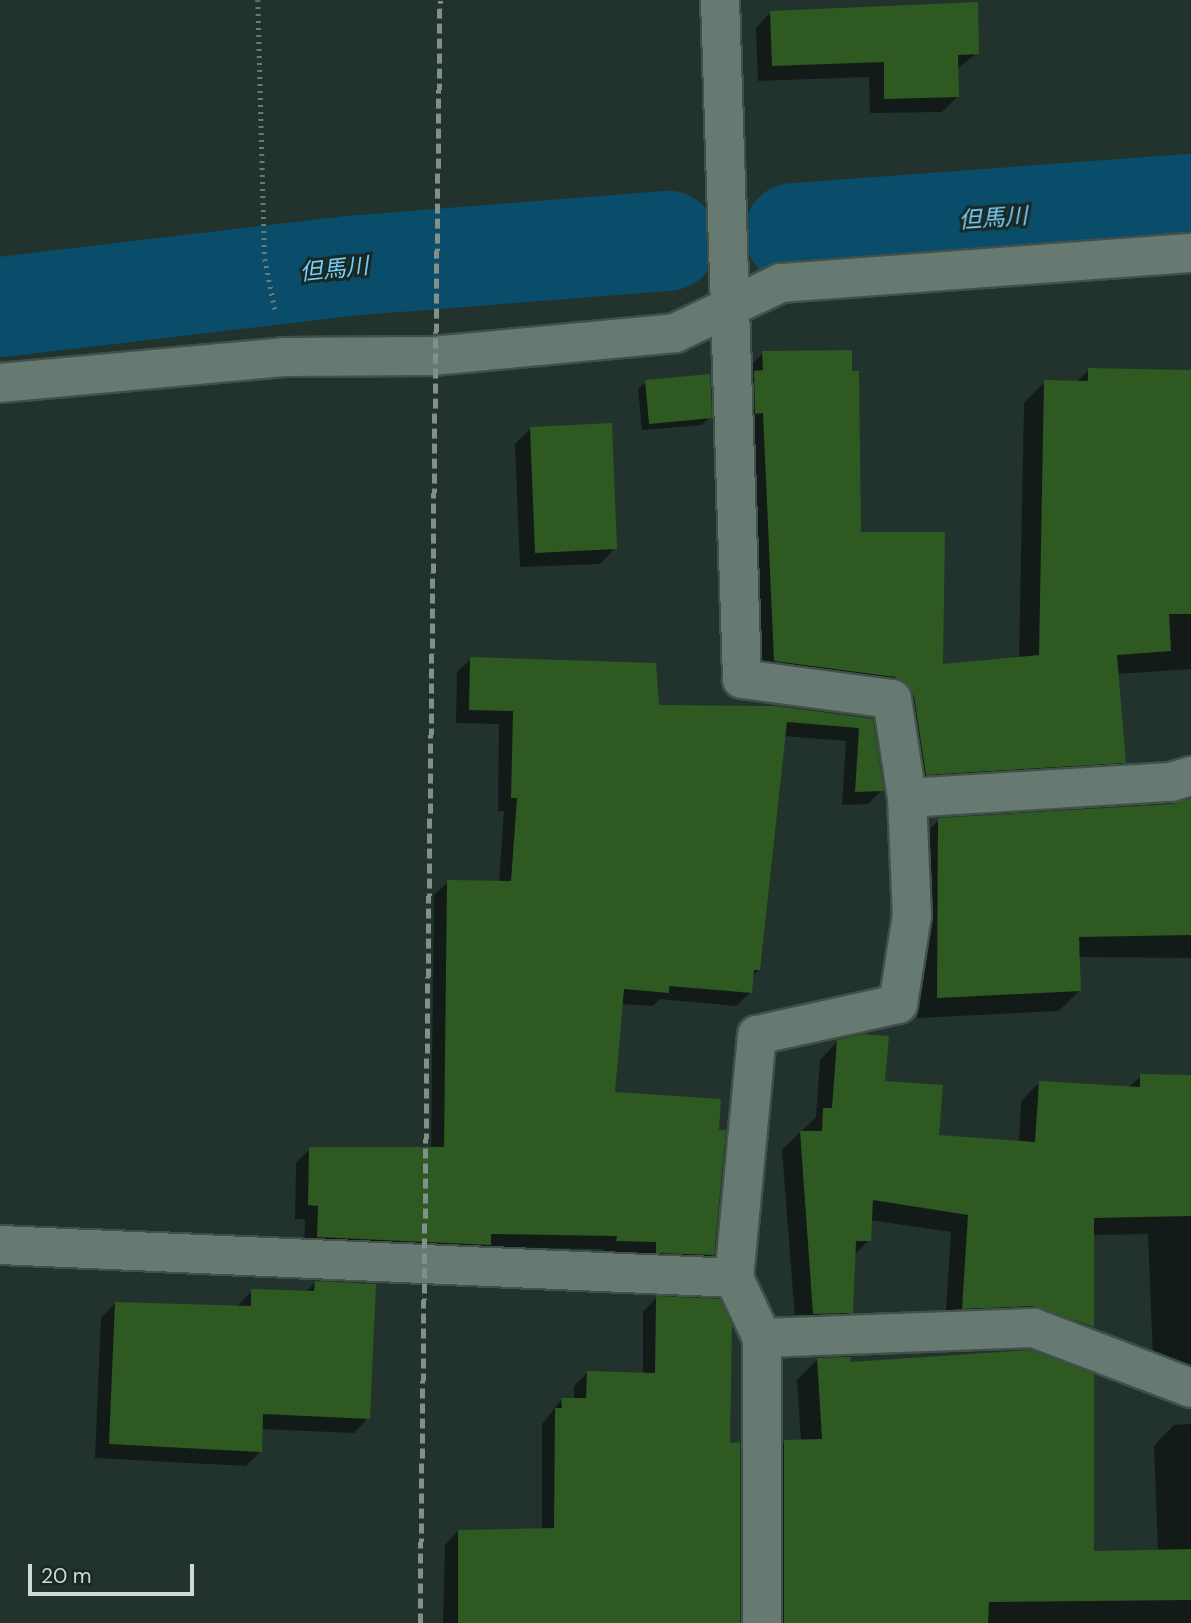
<!DOCTYPE html>
<meta charset="utf-8">
<style>
body{margin:0}
#map{position:relative;width:1191px;height:1623px;overflow:hidden;background:#22332d;font-family:"DM Sans","Noto Sans JP",sans-serif}
div>[style]{position:absolute}
[style*='--x']{left:calc(var(--x)*1px);top:calc(var(--y)*1px);width:calc(var(--w)*1px);rotate:calc(var(--a)*1deg)}
.shadow>*{inset:0;background:#0007}
.river>*{height:100px;margin:-50px;padding:0 50px;transform-origin:50px;border-radius:50px;background:#094d6b}
.building>*{inset:0;background:#2e5920}
.path>*{height:4.5px;margin-top:-2.25px;transform-origin:0;background:repeating-linear-gradient(90deg,#6c7a75 0 2px,transparent 0 7px)}
.roads{filter:drop-shadow(2px 0 #41504b) drop-shadow(-2px 0 #41504b) drop-shadow(0 2px #41504b) drop-shadow(0 -2px #41504b)}
.street>*{height:38px;margin:-19px;padding:0 19px;transform-origin:19px;border-radius:19px;background:#667a72}
.rail>*{height:5px;margin-top:-2.5px;transform-origin:0;background:repeating-linear-gradient(90deg,#82908b 0 10px,transparent 0 15px)}
span{translate:-50% -50%;white-space:nowrap;text-align:center;line-height:1.15;-webkit-text-stroke:6px #182923;paint-order:stroke}
.water-label{font-size:23px;color:#7accfa;font-style:italic}
.scale{position:absolute;left:28px;top:1564px;width:166px;height:32px;box-sizing:border-box;border:4px solid #cfdad6;border-top:0;padding-left:9px;font-size:21px;line-height:24px;white-space:nowrap;color:#cfdad6;-webkit-text-stroke:5px #182923;paint-order:stroke}
</style>
<div id="map">
<div class="shadow">
<i style="clip-path:polygon(771px 12px,977px 53px,957px 69px,957px 97px,942px 112px,870px 113px,869px 77px,758px 81px,756px 28px)"></i>
<i style="clip-path:polygon(763px 353px,860px 534px,942px 666px,1019px 659px,1024px 403px,1045px 382px,1076px 382px,1089px 370px,1191px 371px,1191px 669px,1117px 674px,1124px 762px,1104px 783px,905px 795px,893px 717px,754px 681px,742px 374px)"></i>
<i style="clip-path:polygon(646px 382px,710px 417px,702px 425px,642px 430px,638px 389px)"></i>
<i style="clip-path:polygon(530px 429px,615px 548px,600px 564px,520px 567px,515px 444px)"></i>
<i style="clip-path:polygon(471px 659px,658px 707px,871px 720px,882px 790px,868px 804px,842px 805px,846px 741px,783px 736px,759px 970px,751px 977px,750px 993px,736px 1006px,660px 999px,653px 1006px,621px 1004px,613px 1094px,713px 1254px,699px 1268px,603px 1254px,604px 1249px,486px 1247px,475px 1258px,304px 1251px,305px 1219px,295px 1219px,296px 1163px,310px 1149px,431px 1149px,434px 895px,448px 882px,499px 882px,504px 811px,498px 811px,499px 724px,456px 723px,457px 672px)"></i>
<i style="clip-path:polygon(1191px 803px,1191px 958px,1078px 957px,1080px 990px,1059px 1011px,917px 1018px,918px 841px,939px 820px)"></i>
<i style="clip-path:polygon(838px 1041px,937px 1137px,1019px 1142px,1021px 1101px,1039px 1083px,1128px 1088px,1141px 1076px,1191px 1077px,1191px 1365px,1153px 1359px,1148px 1234px,1092px 1235px,1092px 1327px,1074px 1345px,945px 1326px,951px 1232px,870px 1220px,869px 1240px,853px 1256px,851px 1312px,833px 1330px,796px 1332px,782px 1150px,816px 1117px,820px 1060px)"></i>
<i style="clip-path:polygon(315px 1283px,368px 1418px,354px 1433px,261px 1429px,260px 1452px,246px 1466px,95px 1458px,101px 1318px,115px 1303px,237px 1307px,252px 1290px,306px 1292px)"></i>
<i style="clip-path:polygon(656px 1298px,728px 1445px,738px 1623px,443px 1623px,445px 1545px,458px 1531px,542px 1530px,542px 1424px,562px 1399px,574px 1400px,574px 1386px,587px 1373px,643px 1374px,643px 1312px)"></i>
<i style="clip-path:polygon(817px 1360px,849px 1363px,1092px 1552px,1158px 1551px,1154px 1446px,1174px 1425px,1191px 1424px,1191px 1623px,764px 1623px,764px 1463px,785px 1442px,801px 1441px,797px 1380px)"></i>
</div>
<div class="river">
<i style="--x:794;--y:233;--w:398;--a:-4.2"></i>
<i style="--x:0;--y:307;--w:350;--a:-6.7"></i>
<i style="--x:348;--y:266;--w:321;--a:-4.5"></i>
</div>
<div class="building">
<i style="clip-path:polygon(978px 2px,979px 54px,958px 55px,959px 97px,884px 99px,884px 62px,772px 66px,770px 11px)"></i>
<i style="clip-path:polygon(852px 350px,852px 371px,859px 371px,861px 532px,945px 532px,943px 664px,1039px 655px,1044px 380px,1088px 381px,1088px 368px,1191px 370px,1191px 614px,1169px 614px,1171px 651px,1117px 655px,1126px 763px,926px 775px,914px 696px,907px 683px,895px 677px,774px 661px,763px 413px,755px 414px,754px 371px,763px 370px,762px 351px)"></i>
<i style="clip-path:polygon(710px 374px,712px 418px,649px 424px,645px 380px)"></i>
<i style="clip-path:polygon(612px 423px,617px 549px,535px 553px,530px 427px)"></i>
<i style="clip-path:polygon(470px 657px,656px 663px,659px 705px,776px 706px,873px 719px,884px 791px,855px 792px,859px 728px,787px 722px,760px 970px,754px 970px,752px 993px,669px 986px,669px 993px,624px 989px,615px 1092px,721px 1099px,719px 1130px,726px 1130px,714px 1255px,656px 1253px,656px 1242px,616px 1241px,617px 1236px,491px 1234px,491px 1245px,317px 1237px,318px 1206px,308px 1205px,309px 1147px,444px 1147px,447px 880px,511px 881px,517px 798px,511px 798px,513px 711px,469px 710px)"></i>
<i style="clip-path:polygon(1191px 799px,1191px 935px,1079px 937px,1081px 991px,937px 998px,938px 818px,1172px 804px)"></i>
<i style="clip-path:polygon(864px 1034px,889px 1036px,885px 1081px,943px 1085px,939px 1135px,1035px 1142px,1039px 1081px,1140px 1087px,1140px 1074px,1191px 1075px,1191px 1216px,1094px 1218px,1094px 1327px,1034px 1306px,962px 1309px,968px 1215px,873px 1200px,871px 1241px,856px 1241px,853px 1313px,813px 1314px,800px 1131px,822px 1131px,823px 1108px,832px 1108px,837px 1040px)"></i>
<i style="clip-path:polygon(315px 1281px,376px 1284px,370px 1419px,263px 1414px,262px 1452px,109px 1444px,115px 1302px,251px 1306px,251px 1289px,314px 1291px)"></i>
<i style="clip-path:polygon(656px 1296px,720px 1299px,732px 1325px,730px 1443px,740px 1442px,740px 1623px,458px 1623px,458px 1530px,554px 1528px,555px 1408px,562px 1408px,561px 1398px,586px 1398px,587px 1371px,655px 1373px)"></i>
<i style="clip-path:polygon(1030px 1350px,1094px 1374px,1094px 1551px,1191px 1549px,1191px 1600px,989px 1602px,988px 1623px,784px 1623px,784px 1440px,822px 1439px,817px 1358px,851px 1357px,850px 1362px)"></i>
</div>
<div class="path">
<i style="--x:258;--y:0;--w:259;--a:88.5"></i>
<i style="--x:265;--y:259;--w:52;--a:78.9"></i>
</div>
<div class="roads">
<div class="street">
<i style="--x:720;--y:0;--w:679;--a:88.14"></i>
<i style="--x:742;--y:679;--w:151;--a:7.6"></i>
<i style="--x:892;--y:699;--w:100;--a:81.4"></i>
<i style="--x:907;--y:798;--w:117;--a:87.6"></i>
<i style="--x:912;--y:915;--w:90;--a:98.9"></i>
<i style="--x:898;--y:1004;--w:144;--a:167.6"></i>
<i style="--x:757;--y:1035;--w:244;--a:95.4"></i>
<i style="--x:734;--y:1278;--w:66;--a:65"></i>
<i style="--x:762;--y:1338;--w:285;--a:90"></i>
<i style="--x:0;--y:383;--w:285;--a:-5.2"></i>
<i style="--x:284;--y:357;--w:149;--a:-0.4"></i>
<i style="--x:433;--y:356;--w:243;--a:-5.4"></i>
<i style="--x:675;--y:333;--w:117;--a:-25.3"></i>
<i style="--x:781;--y:283;--w:411;--a:-4.2"></i>
<i style="--x:907;--y:798;--w:264;--a:-3.5"></i>
<i style="--x:1171;--y:782;--w:21;--a:-17"></i>
<i style="--x:0;--y:1245;--w:735;--a:2.57"></i>
<i style="--x:762;--y:1338;--w:272;--a:-2.1"></i>
<i style="--x:1034;--y:1328;--w:168;--a:20.9"></i>
</div>
</div>
<div class="rail">
<i style="--x:420;--y:1623;--w:1623;--a:-89.29"></i>
</div>
<div class="water-label">
<span style="left:993px;top:218px;rotate:-4deg">但馬川</span>
<span style="left:334px;top:269px;rotate:-6deg">但馬川</span>
</div>
<div class="scale">20 m</div>
</div>
